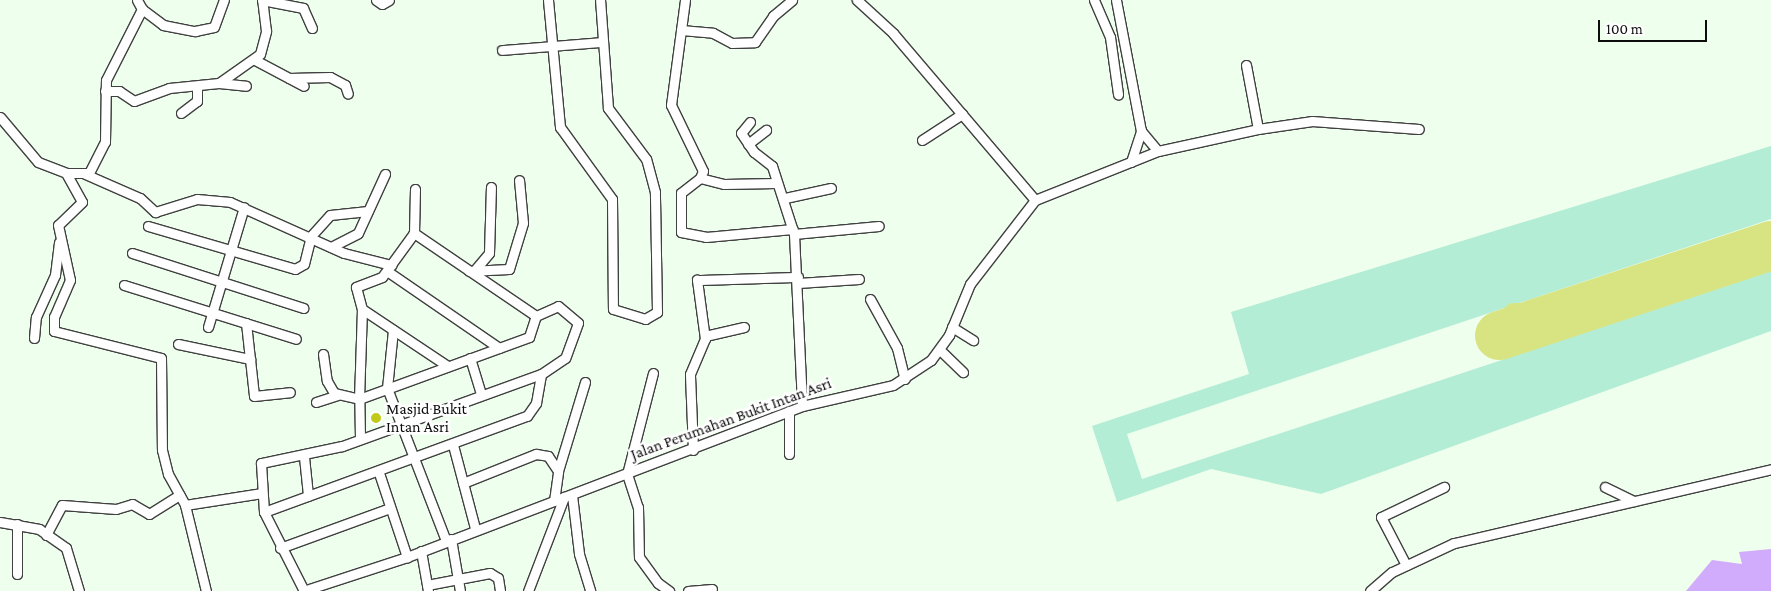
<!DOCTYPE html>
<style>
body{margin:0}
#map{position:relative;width:1771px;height:591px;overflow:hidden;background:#efffed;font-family:"Crimson Pro",serif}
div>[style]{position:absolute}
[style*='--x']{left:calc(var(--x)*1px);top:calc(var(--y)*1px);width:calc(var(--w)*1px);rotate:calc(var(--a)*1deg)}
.green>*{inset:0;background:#b3edd5}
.water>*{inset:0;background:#d2acfc}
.taxiway>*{height:20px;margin:-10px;padding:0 10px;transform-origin:10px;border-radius:10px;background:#d8e482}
.runway>*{height:49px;margin:-24.5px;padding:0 24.5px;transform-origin:24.5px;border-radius:24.5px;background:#d8e482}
.roads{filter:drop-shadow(1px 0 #404040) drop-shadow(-1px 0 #404040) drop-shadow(0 1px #404040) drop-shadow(0 -1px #404040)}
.minor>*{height:9px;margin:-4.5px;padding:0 4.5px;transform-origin:4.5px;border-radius:4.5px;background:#fff}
.dots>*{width:14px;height:14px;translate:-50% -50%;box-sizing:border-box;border:2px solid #fff;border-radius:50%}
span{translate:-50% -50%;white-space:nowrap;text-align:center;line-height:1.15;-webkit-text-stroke:5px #fff;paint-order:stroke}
.poi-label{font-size:16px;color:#0d0d0d}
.left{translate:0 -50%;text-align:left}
.street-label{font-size:16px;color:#0d0d0d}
.scale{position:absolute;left:1598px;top:20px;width:109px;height:22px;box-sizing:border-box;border:2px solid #0d0d0d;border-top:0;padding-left:6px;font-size:15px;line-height:18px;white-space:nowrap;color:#0d0d0d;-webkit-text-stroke:4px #fff;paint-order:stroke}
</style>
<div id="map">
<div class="green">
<i style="clip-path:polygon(1771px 146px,1771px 219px,1127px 434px,1142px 479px,1771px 271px,1771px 331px,1321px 494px,1211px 469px,1117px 502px,1092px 426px,1249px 374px,1231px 312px)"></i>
</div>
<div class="water">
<i style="clip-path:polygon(1771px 549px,1771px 591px,1686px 591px,1712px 560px,1742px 564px,1739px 552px)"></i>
</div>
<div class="taxiway">
<i style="--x:1561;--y:314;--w:47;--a:-178.8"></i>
<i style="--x:1514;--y:313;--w:12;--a:138"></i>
<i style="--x:1505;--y:321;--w:12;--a:85"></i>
<i style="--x:1506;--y:333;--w:18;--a:29"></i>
<i style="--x:1522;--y:342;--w:57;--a:-32.9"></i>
</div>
<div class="runway">
<i style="--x:1499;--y:335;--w:287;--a:-18.3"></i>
</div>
<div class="roads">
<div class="minor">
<i style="--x:137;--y:0;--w:10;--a:61"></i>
<i style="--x:262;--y:0;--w:42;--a:11"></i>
<i style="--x:303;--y:8;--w:22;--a:66"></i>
<i style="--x:376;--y:0;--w:7;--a:34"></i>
<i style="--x:382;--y:4;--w:8;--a:-30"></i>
<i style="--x:548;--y:0;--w:128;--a:84.6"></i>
<i style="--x:560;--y:127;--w:89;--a:54.2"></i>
<i style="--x:612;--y:199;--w:110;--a:89.5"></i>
<i style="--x:613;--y:309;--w:34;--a:17"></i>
<i style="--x:645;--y:319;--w:14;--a:-30"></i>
<i style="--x:657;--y:312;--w:120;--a:-91"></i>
<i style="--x:655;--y:192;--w:34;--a:-105"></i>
<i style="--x:646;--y:159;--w:64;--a:-126.7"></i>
<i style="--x:608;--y:108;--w:108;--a:-94.2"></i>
<i style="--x:685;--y:0;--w:106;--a:97.6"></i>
<i style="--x:671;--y:105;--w:73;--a:64.1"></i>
<i style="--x:703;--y:171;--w:8;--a:113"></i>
<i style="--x:700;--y:178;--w:24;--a:142"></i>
<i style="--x:681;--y:193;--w:39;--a:90"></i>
<i style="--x:681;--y:232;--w:25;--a:11"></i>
<i style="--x:706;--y:237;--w:87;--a:-5.3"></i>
<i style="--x:1094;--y:0;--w:40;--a:66.6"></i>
<i style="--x:1110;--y:37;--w:58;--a:82"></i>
<i style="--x:1116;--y:0;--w:133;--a:79.2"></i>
<i style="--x:1141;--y:131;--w:26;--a:50"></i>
<i style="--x:681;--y:30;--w:32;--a:5"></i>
<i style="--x:713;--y:33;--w:21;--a:28"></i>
<i style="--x:732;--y:43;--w:23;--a:-2"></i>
<i style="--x:755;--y:42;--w:32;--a:-55"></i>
<i style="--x:773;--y:16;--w:25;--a:-40"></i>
<i style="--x:502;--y:50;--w:100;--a:-4.6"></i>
<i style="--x:255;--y:60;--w:55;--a:28"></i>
<i style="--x:1246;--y:65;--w:65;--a:79.4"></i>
<i style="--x:289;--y:78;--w:41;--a:-1.4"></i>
<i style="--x:330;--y:77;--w:17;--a:28"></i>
<i style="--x:345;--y:85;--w:9;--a:72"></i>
<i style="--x:219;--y:83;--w:27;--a:6"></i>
<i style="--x:105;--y:91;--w:14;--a:0"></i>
<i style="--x:119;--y:91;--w:18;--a:34"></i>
<i style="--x:134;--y:101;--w:37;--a:-20"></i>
<i style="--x:169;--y:88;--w:50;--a:-5.7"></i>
<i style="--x:219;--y:83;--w:50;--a:-35.3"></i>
<i style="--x:260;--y:54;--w:24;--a:-75"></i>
<i style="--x:266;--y:31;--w:31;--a:-97"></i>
<i style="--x:181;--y:113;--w:20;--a:-37"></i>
<i style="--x:197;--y:101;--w:13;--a:-90"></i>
<i style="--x:0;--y:117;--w:59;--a:49.8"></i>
<i style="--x:38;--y:162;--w:30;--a:21"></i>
<i style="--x:66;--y:173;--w:23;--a:0"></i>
<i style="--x:89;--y:173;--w:35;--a:-63"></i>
<i style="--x:105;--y:142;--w:62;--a:-89.1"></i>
<i style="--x:106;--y:80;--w:80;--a:-63.1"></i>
<i style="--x:142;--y:9;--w:26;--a:37"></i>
<i style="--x:163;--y:25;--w:33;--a:11"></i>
<i style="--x:195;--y:31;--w:19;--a:-12"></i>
<i style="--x:214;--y:27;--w:29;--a:-70"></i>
<i style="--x:750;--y:122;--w:14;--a:129"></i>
<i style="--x:741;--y:133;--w:23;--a:56"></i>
<i style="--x:754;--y:152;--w:23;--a:38"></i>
<i style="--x:772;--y:166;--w:71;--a:72.1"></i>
<i style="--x:794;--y:234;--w:172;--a:87.3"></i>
<i style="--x:922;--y:140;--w:48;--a:-33"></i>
<i style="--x:748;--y:144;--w:23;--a:-38"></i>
<i style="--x:1131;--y:162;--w:33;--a:-72"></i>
<i style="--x:66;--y:173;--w:33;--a:61"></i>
<i style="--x:82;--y:202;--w:33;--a:136"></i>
<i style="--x:58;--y:225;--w:56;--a:77.7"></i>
<i style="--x:70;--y:280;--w:40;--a:113.4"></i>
<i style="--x:54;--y:317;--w:14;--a:90"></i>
<i style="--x:54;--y:331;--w:110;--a:14.2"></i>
<i style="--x:161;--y:358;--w:92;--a:89.4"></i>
<i style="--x:162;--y:450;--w:25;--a:76"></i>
<i style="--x:168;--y:474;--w:35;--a:61"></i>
<i style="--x:185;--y:505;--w:89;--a:76.3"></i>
<i style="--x:85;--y:174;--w:60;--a:23.6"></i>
<i style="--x:140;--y:198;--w:21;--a:43"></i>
<i style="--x:155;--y:212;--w:44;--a:-17.2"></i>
<i style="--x:197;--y:199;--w:33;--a:5"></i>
<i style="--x:230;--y:202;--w:125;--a:24.1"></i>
<i style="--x:344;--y:253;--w:49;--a:14.3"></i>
<i style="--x:700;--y:178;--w:25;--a:14"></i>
<i style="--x:724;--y:184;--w:52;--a:-1.1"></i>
<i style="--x:785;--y:198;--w:47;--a:-12.3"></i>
<i style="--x:1035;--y:200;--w:132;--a:-21.7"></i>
<i style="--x:1158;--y:151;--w:102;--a:-12.4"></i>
<i style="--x:1258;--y:129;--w:55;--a:-8.4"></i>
<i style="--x:1312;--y:121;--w:107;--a:4.3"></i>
<i style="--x:148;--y:226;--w:153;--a:16.3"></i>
<i style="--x:295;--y:269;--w:10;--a:-29"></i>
<i style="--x:304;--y:264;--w:29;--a:-76"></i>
<i style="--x:311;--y:236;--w:28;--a:-48"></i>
<i style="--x:330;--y:215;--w:38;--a:-6"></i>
<i style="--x:414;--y:233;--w:44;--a:-88.7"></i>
<i style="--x:794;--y:234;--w:85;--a:-5.4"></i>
<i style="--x:331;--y:247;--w:30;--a:-27"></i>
<i style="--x:358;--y:233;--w:65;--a:-65.4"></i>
<i style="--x:132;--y:253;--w:180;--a:17.8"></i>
<i style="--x:387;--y:271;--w:136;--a:34.5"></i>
<i style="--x:469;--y:271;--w:40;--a:-2.9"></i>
<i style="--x:509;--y:269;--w:48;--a:-73.1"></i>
<i style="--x:523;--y:223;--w:43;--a:-95.3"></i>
<i style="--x:474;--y:271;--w:23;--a:-50"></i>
<i style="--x:489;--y:253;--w:66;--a:-88.3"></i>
<i style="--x:798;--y:283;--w:61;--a:-3.8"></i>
<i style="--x:124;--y:285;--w:180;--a:17.4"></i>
<i style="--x:870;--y:299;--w:56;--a:61.1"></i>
<i style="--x:897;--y:348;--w:32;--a:76"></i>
<i style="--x:536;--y:316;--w:24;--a:-24"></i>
<i style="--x:558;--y:306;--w:26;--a:40"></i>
<i style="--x:578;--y:323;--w:37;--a:110"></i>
<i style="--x:565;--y:358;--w:29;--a:146"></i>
<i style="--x:246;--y:323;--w:73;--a:83.7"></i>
<i style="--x:254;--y:396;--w:36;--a:-6"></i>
<i style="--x:208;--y:327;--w:125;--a:-73.3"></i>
<i style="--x:952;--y:327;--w:25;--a:32"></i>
<i style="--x:393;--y:330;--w:58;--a:95.9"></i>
<i style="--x:387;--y:388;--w:164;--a:68.9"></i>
<i style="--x:705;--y:336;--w:40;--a:-13"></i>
<i style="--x:34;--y:338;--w:21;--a:-85"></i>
<i style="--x:36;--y:317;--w:46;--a:-65.7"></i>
<i style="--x:55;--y:275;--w:33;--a:-83"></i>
<i style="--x:178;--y:344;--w:74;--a:11.8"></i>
<i style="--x:940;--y:350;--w:32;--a:44"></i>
<i style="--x:323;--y:354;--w:27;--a:82"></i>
<i style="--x:327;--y:381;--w:14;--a:60"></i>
<i style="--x:334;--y:393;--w:26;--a:13"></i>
<i style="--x:359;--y:399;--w:90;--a:-88.1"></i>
<i style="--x:362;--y:309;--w:101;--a:33.7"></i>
<i style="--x:470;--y:358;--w:39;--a:73"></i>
<i style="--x:653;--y:373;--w:104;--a:104.4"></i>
<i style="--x:627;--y:474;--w:35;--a:72"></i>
<i style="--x:638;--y:507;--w:50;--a:88.9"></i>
<i style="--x:639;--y:557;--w:32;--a:54"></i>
<i style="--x:658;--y:583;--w:14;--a:36"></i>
<i style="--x:316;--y:402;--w:22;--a:-18"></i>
<i style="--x:789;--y:411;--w:43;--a:90"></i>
<i style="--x:360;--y:438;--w:39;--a:-91"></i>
<i style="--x:359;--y:399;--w:181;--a:-20"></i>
<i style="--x:529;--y:337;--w:22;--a:-72"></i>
<i style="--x:536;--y:316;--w:148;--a:-145.8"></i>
<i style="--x:414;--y:233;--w:54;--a:126"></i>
<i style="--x:382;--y:277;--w:28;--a:159"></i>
<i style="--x:356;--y:287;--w:23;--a:75"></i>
<i style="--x:453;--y:445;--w:86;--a:75.2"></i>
<i style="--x:693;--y:450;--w:76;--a:-92.3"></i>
<i style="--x:690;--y:374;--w:38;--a:-67"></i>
<i style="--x:705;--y:339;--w:60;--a:-97.7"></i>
<i style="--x:697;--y:280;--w:101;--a:-1.7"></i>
<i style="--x:304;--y:457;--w:39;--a:84"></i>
<i style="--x:379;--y:473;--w:89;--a:71.6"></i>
<i style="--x:463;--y:483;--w:79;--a:-21.7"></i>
<i style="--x:536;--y:454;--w:12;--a:9"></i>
<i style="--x:548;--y:456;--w:18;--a:56"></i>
<i style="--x:1605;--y:487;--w:32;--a:26"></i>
<i style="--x:572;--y:495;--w:59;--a:83.2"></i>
<i style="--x:579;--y:554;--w:39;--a:73"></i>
<i style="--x:554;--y:501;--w:30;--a:-82"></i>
<i style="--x:558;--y:471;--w:93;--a:-73.1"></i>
<i style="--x:185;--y:505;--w:78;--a:-8.9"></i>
<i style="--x:264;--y:512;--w:280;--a:-20.1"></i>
<i style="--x:527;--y:416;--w:16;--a:-55"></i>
<i style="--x:536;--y:403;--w:29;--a:-80"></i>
<i style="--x:541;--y:374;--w:212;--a:160.1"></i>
<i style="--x:342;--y:446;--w:83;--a:168.1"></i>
<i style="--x:261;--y:463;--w:49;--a:86.5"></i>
<i style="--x:264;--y:512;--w:89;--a:63.1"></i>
<i style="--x:0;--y:522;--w:40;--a:10"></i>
<i style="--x:39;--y:529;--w:33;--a:35"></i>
<i style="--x:66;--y:548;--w:45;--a:73.2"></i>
<i style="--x:46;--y:535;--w:34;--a:-62"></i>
<i style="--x:62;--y:505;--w:54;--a:4.2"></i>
<i style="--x:116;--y:509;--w:17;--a:-17"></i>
<i style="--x:132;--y:504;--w:20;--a:30"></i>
<i style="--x:149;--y:514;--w:36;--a:-32"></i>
<i style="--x:451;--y:539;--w:53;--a:80.2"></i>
<i style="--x:280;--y:548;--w:117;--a:-20"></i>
<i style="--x:421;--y:551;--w:40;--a:80"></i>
<i style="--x:1406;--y:565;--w:54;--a:-117.5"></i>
<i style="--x:1381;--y:517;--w:70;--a:-25.5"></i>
<i style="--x:17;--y:574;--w:50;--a:-90"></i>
<i style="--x:427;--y:585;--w:64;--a:-10.8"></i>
<i style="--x:490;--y:573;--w:9;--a:32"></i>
<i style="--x:498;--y:578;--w:13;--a:81"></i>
<i style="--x:303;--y:591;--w:109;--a:-18.1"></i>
<i style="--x:407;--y:557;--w:423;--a:-20.9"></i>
<i style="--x:802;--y:406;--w:93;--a:-13"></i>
<i style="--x:893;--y:385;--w:45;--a:-33.3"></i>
<i style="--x:931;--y:360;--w:31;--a:-54"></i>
<i style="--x:949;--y:335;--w:55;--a:-67.6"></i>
<i style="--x:970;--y:284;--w:106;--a:-52.3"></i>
<i style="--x:1035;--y:200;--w:219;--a:-130.4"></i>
<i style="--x:893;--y:33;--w:49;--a:-137.5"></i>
<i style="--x:528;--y:591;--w:101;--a:-69"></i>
<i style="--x:688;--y:591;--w:24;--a:-5"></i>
<i style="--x:1370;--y:591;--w:29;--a:-41"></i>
<i style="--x:1392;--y:572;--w:68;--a:-25.1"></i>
<i style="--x:1454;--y:543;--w:326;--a:-13.1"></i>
</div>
</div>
<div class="dots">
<i style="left:376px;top:418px;background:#c0ca18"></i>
</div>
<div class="poi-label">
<span class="left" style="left:386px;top:418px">Masjid Bukit<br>Intan Asri</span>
</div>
<div class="street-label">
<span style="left:731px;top:419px;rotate:-20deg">Jalan Perumahan Bukit Intan Asri</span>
</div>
<div class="scale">100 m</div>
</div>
